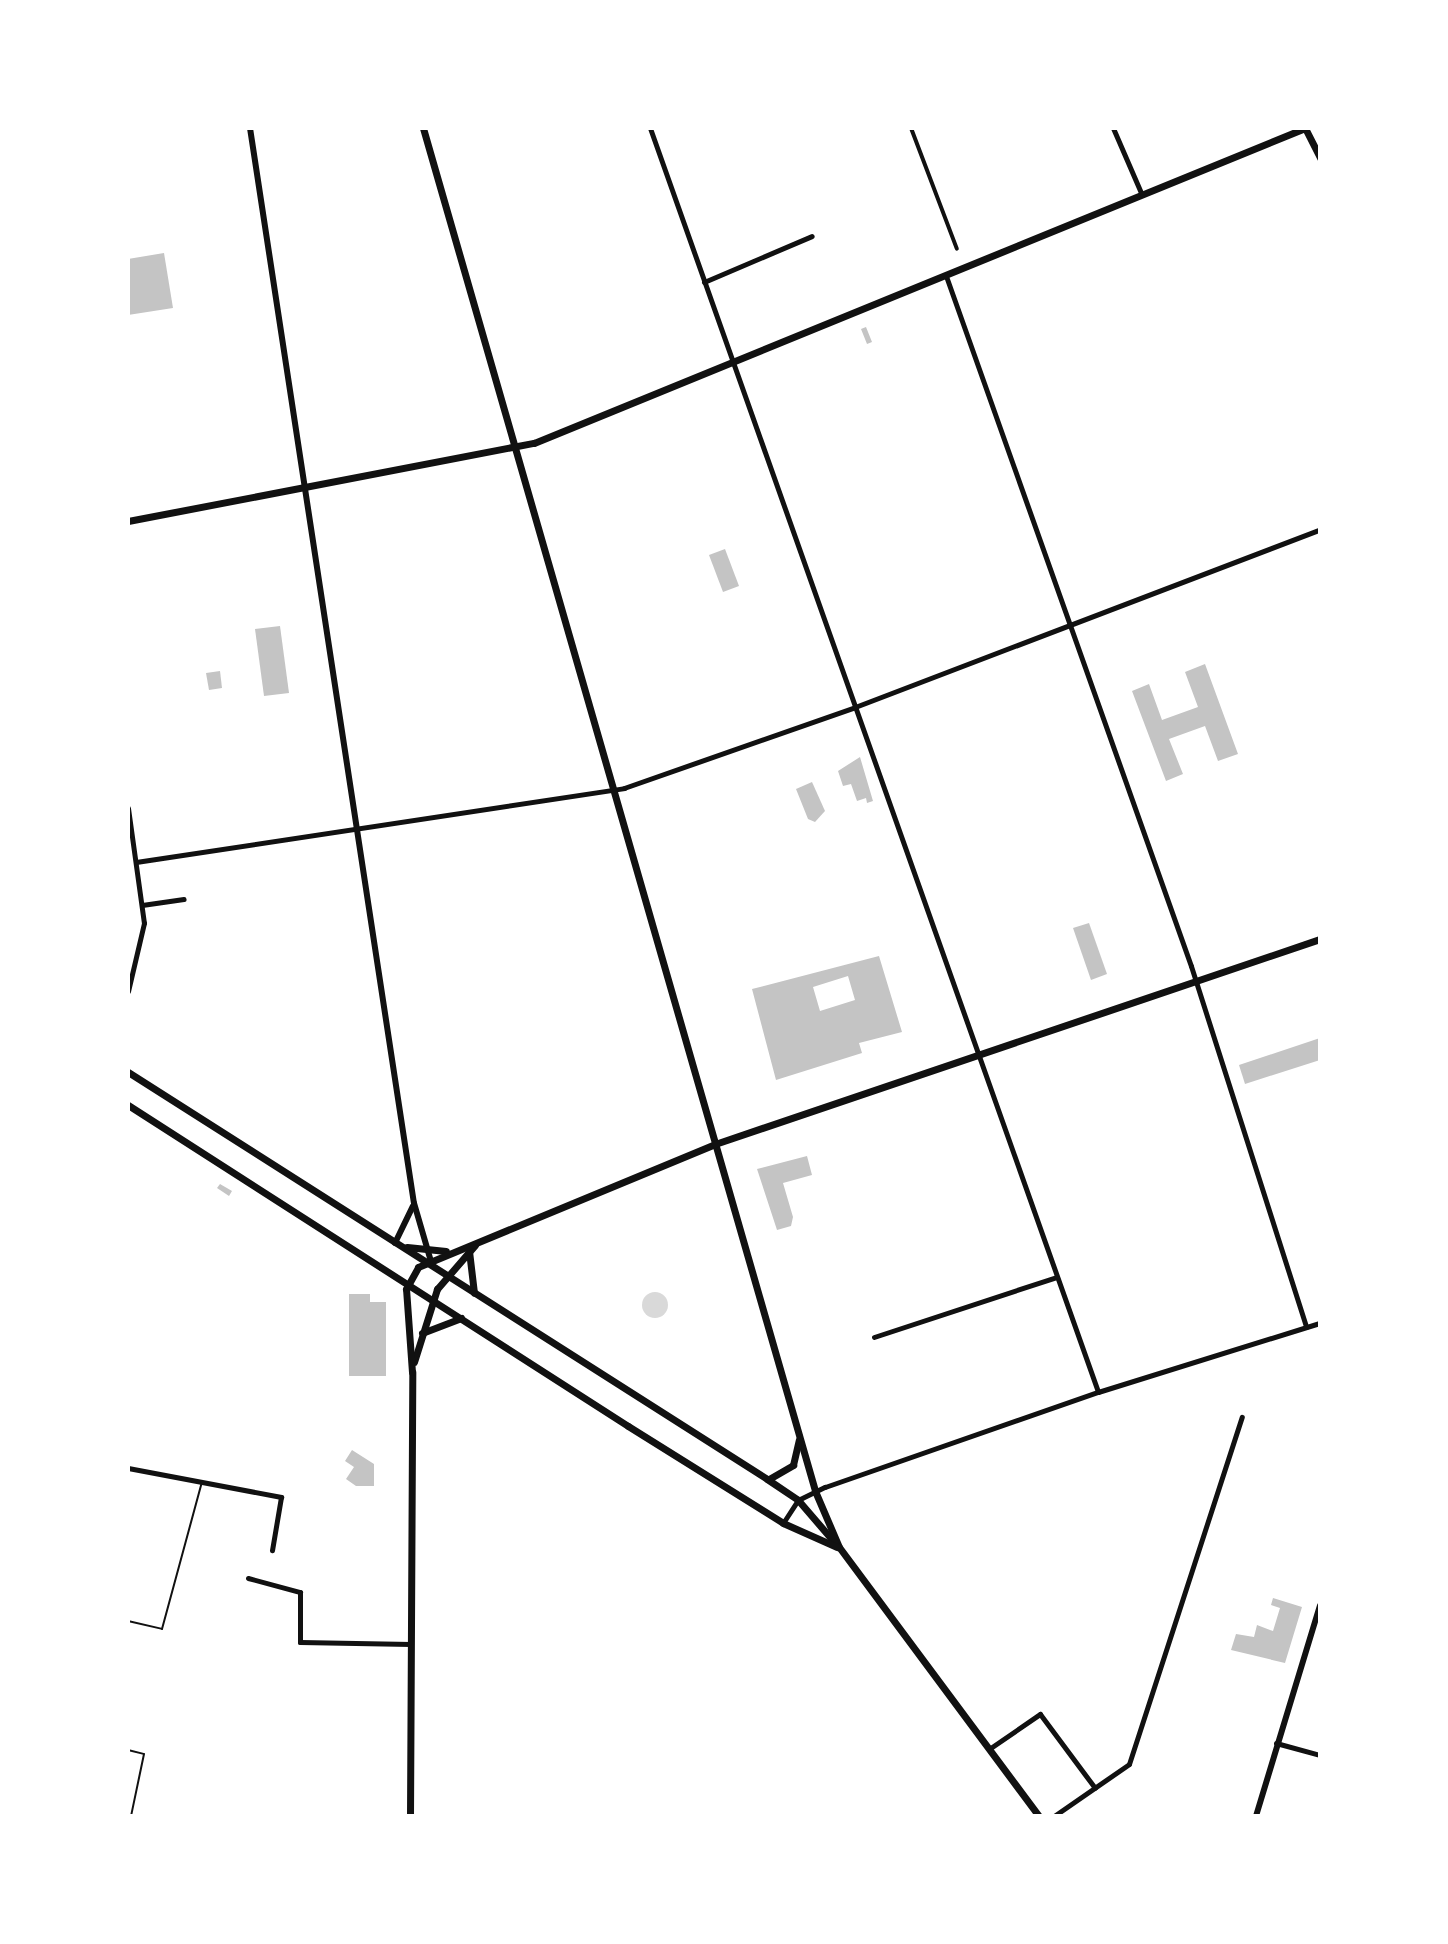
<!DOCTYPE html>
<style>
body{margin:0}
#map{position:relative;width:1448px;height:1944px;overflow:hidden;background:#fff;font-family:Ubuntu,sans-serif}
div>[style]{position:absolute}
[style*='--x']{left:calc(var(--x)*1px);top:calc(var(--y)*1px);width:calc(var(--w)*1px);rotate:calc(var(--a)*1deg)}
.water>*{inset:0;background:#d9d9d9}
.round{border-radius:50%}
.building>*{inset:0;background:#c4c4c4}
.service>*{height:2px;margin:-1px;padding:0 1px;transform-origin:1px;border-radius:1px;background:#111}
.pedestrian>*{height:4px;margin:-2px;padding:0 2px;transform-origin:2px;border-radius:2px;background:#111}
.minor>*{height:5px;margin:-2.5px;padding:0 2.5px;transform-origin:2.5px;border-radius:2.5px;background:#111}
.tertiary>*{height:6px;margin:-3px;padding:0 3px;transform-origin:3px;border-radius:3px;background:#111}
.secondary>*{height:7px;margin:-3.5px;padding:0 3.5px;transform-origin:3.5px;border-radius:3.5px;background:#111}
span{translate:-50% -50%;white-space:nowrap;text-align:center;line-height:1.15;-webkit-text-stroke:6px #fff;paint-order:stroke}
.frame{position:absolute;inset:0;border:130px solid #fff;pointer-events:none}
</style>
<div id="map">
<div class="water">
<i class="round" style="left:642px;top:1292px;width:26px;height:26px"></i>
</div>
<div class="building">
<i style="clip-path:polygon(164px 253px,173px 308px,128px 315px,128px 259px)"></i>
<i style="clip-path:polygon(866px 327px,872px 342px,867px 344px,861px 329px)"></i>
<i style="clip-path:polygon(725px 549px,739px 586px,723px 592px,709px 555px)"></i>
<i style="clip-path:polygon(280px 626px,289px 693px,264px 696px,255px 629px)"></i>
<i style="clip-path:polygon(1205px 664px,1238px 754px,1218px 761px,1205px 726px,1169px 739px,1183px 774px,1166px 781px,1132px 691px,1149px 684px,1162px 720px,1198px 707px,1185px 672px)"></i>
<i style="clip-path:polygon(220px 671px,222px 688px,209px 690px,206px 673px)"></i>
<i style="clip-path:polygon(860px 757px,873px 801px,867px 803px,866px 798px,857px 801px,851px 784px,843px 786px,838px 771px)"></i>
<i style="clip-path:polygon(812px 782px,825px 811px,815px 822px,808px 819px,796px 789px)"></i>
<i style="clip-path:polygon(1089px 923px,1107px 974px,1091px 980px,1073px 928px)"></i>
<i style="clip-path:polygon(evenodd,879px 956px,902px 1032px,859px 1043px,862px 1053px,776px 1080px,752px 989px,879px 956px,848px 976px,855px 1000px,820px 1011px,813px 987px,848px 976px)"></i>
<i style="clip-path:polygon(1320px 1038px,1320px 1060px,1245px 1084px,1239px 1065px)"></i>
<i style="clip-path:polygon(807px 1156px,812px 1175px,783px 1183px,793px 1217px,791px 1226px,777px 1230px,757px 1169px)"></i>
<i style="clip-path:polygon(220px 1184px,232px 1191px,229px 1196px,217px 1188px)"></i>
<i style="clip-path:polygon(349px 1294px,370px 1294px,370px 1302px,386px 1302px,386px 1376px,349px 1376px)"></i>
<i style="clip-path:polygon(352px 1450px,374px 1464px,374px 1486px,356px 1486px,346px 1479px,354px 1467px,345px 1461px)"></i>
<i style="clip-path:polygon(1273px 1598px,1302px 1607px,1285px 1663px,1231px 1650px,1236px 1634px,1254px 1637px,1257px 1625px,1273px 1631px,1280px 1608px,1271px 1605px)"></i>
</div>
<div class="service">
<i style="--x:128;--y:1621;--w:35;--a:13"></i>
<i style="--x:162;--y:1629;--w:152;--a:-74.8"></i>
<i style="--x:128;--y:1750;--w:16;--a:14"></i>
<i style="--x:144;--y:1754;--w:63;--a:101.8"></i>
</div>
<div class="pedestrian">
<i style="--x:911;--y:128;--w:129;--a:69.2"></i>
</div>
<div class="minor">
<i style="--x:650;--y:128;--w:1341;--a:70.48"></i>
<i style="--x:1113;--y:128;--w:73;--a:66.6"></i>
<i style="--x:946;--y:276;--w:732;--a:70.45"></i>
<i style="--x:1191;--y:966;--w:379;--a:72.3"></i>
<i style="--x:704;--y:282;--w:117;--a:-23.1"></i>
<i style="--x:128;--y:808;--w:116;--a:82.1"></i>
<i style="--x:144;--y:923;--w:70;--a:103.2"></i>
<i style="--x:136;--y:862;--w:494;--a:-8.6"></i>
<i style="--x:624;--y:788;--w:245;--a:-19.3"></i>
<i style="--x:855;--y:707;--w:498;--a:-20.9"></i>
<i style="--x:142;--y:905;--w:42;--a:-8.1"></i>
<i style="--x:874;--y:1337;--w:192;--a:-18.2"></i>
<i style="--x:128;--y:1468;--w:156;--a:10.7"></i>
<i style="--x:281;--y:1497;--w:54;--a:99.6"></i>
<i style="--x:783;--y:1523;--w:27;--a:-57"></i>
<i style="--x:798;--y:1500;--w:30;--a:-26"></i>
<i style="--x:825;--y:1487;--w:289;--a:-19.2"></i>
<i style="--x:1098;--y:1392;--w:232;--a:-17.3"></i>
<i style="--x:248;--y:1578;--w:54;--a:15.1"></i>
<i style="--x:300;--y:1592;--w:50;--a:90"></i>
<i style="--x:300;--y:1642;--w:111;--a:1"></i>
<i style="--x:1276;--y:1743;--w:46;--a:15.3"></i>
<i style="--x:989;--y:1749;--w:62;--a:-34.5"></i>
<i style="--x:1040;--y:1714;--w:92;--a:53.4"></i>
<i style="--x:1054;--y:1816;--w:91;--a:-34.7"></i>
<i style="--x:1129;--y:1764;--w:365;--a:-72"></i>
</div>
<div class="tertiary">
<i style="--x:250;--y:128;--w:1087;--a:81.33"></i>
<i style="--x:414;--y:1203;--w:65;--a:73.8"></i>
<i style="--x:395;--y:1243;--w:41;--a:-64.1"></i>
<i style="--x:1256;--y:1816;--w:220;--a:-73.1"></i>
</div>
<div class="secondary">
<i style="--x:423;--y:128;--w:1418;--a:73.95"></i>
<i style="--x:815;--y:1491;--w:61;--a:66.8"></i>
<i style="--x:839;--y:1547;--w:335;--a:53.4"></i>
<i style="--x:1305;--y:128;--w:34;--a:63"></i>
<i style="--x:128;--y:521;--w:413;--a:-10.9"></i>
<i style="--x:534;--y:443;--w:833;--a:-22.22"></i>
<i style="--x:128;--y:1072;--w:758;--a:32.49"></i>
<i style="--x:767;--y:1479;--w:37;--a:34"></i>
<i style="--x:798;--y:1500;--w:57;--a:49.3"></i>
<i style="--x:128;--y:1105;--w:594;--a:32.7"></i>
<i style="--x:628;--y:1426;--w:183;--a:32"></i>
<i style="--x:783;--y:1523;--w:59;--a:24"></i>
<i style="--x:407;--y:1247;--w:39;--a:6"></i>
<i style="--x:469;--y:1251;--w:42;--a:83.2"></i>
<i style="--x:422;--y:1333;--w:42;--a:-21"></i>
<i style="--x:414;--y:1362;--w:77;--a:-72.5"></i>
<i style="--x:437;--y:1289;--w:58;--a:-49.2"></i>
<i style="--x:769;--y:1479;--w:28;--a:-30"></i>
<i style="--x:793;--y:1465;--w:26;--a:-77"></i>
<i style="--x:410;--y:1816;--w:444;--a:-89.7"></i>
<i style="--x:412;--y:1372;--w:83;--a:-94.1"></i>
<i style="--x:406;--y:1289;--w:25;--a:-61"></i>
<i style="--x:418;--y:1267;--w:321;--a:-22.5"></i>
<i style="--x:715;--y:1144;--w:639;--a:-18.72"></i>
</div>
<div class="frame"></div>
</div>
